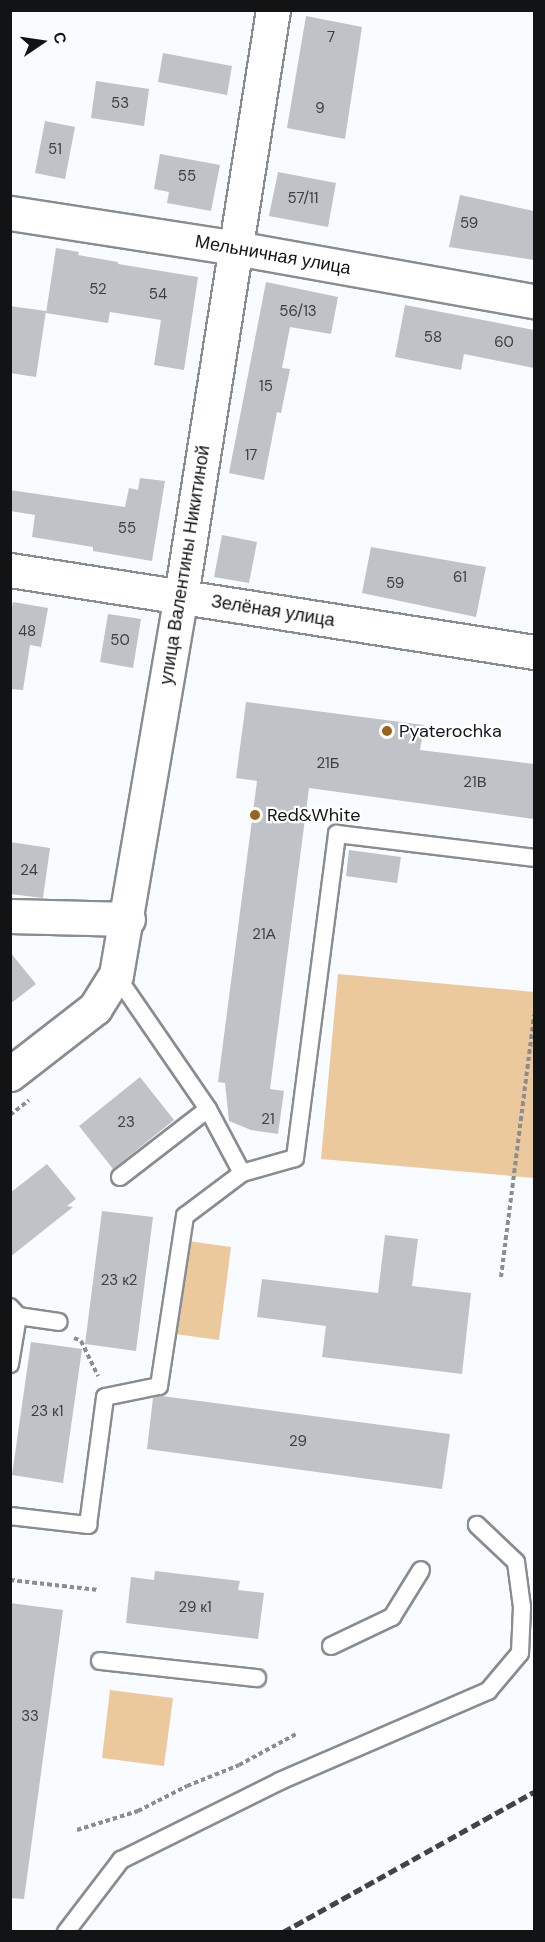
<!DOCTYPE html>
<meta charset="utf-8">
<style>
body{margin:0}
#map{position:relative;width:545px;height:1942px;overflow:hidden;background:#f8fbff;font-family:"DM Sans",sans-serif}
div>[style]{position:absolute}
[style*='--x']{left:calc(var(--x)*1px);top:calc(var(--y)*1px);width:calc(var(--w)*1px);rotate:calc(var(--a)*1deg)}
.green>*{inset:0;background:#ecc89d}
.building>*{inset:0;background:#bfc2c6}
.path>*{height:4px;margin-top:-2px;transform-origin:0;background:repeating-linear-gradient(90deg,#8b8d8f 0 4.5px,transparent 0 7.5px)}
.roads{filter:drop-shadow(2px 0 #898c90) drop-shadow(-2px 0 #898c90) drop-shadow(0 2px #898c90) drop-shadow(0 -2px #898c90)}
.lane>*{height:16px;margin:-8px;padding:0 8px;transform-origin:8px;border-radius:8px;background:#fff}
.street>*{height:33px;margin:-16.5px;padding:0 16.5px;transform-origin:16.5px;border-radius:16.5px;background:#fff}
.rail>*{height:4.5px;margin-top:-2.25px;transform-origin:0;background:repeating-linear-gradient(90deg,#414344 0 9px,transparent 0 13.5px)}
.dots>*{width:16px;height:16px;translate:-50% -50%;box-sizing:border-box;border:3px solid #fff;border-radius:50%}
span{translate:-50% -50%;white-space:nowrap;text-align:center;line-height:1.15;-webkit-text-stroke:4.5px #fff;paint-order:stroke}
.number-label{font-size:15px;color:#3d3f40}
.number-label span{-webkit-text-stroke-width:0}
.street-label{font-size:18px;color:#121314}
.poi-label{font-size:18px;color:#121314}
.left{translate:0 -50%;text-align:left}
.frame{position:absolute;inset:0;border:12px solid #121314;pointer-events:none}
.north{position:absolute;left:12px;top:12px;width:60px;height:60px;-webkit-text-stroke:4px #fff;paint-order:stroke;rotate:77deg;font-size:16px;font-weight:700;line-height:24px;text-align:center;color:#121314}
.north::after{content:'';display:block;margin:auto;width:21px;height:27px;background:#121314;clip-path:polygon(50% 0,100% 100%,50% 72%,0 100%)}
</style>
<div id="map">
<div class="green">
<i style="clip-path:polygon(338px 974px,534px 992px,534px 1178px,321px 1159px)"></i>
<i style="clip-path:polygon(181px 1240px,231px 1247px,219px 1340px,168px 1333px)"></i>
<i style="clip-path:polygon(110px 1690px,173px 1698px,164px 1766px,102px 1758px)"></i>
</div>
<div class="building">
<i style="clip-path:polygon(306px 16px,362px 27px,345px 139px,287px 128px)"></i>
<i style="clip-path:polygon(163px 53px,232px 66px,227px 95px,158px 82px)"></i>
<i style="clip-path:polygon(96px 81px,149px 89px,144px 126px,91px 118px)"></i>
<i style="clip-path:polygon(45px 121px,75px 127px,65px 179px,35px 173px)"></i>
<i style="clip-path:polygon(160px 154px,220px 165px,211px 211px,167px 203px,169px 192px,154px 189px)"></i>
<i style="clip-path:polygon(278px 172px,336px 183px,328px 227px,269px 216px)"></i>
<i style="clip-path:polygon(460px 195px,534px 211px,534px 260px,449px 247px)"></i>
<i style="clip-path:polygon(56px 248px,79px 252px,78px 255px,118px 262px,118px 264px,198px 277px,184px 370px,154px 365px,161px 320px,110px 312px,108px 323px,46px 313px)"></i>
<i style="clip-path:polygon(266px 282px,338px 297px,331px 334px,290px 327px,282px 368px,290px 369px,281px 413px,277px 412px,264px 480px,229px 473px)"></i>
<i style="clip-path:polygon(405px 305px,534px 330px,534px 368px,464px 354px,461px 370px,395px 357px)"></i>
<i style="clip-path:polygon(10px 306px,46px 311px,36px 377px,10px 373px)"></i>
<i style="clip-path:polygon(140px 478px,165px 481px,152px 561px,93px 551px,93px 547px,32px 537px,35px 515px,10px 511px,10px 490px,125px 507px,129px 488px,138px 490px)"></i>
<i style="clip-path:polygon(222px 535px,257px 542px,249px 583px,214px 577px)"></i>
<i style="clip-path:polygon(371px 547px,486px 567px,476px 617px,362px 593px)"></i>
<i style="clip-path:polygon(13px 602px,48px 608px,41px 647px,30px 645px,23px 690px,10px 689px,10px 619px)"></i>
<i style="clip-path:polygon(108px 614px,141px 619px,133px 668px,100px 662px)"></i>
<i style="clip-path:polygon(246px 702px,424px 725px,420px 750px,534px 764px,534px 819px,309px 788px,270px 1089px,284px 1091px,278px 1134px,251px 1130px,229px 1121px,225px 1083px,218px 1082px,257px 781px,236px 778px)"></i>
<i style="clip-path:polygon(10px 842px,50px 848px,43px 898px,10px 894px)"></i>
<i style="clip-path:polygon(349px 850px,401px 857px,397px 883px,346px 876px)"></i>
<i style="clip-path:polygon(10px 952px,36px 984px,10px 1004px)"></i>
<i style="clip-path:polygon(140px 1077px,174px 1120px,113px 1169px,79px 1126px)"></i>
<i style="clip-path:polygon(47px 1164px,76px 1199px,67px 1206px,73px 1207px,10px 1257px,10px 1193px)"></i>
<i style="clip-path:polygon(102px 1211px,153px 1217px,136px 1351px,85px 1344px)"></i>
<i style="clip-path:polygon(385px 1235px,418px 1239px,412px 1286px,471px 1293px,462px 1374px,322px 1357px,326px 1326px,257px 1317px,262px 1279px,378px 1293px)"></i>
<i style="clip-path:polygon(31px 1342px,82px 1349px,63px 1483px,12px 1475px)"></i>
<i style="clip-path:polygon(162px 1396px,450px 1434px,442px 1489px,147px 1449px,153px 1398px)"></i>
<i style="clip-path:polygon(155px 1571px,240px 1581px,238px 1590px,264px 1593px,258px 1639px,126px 1623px,131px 1577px,154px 1580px)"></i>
<i style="clip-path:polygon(10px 1603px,63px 1610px,24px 1899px,10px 1898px)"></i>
</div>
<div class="path">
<i style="--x:10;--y:1115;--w:24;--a:-38"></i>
<i style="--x:501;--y:1277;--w:264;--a:-82.8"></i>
<i style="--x:74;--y:1338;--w:8;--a:23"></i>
<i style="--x:81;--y:1341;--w:39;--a:64"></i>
<i style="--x:10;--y:1580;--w:89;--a:6.5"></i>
<i style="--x:77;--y:1830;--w:64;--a:-17.3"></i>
<i style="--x:138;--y:1811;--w:55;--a:-27"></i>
<i style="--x:187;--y:1786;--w:56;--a:-22"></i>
<i style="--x:239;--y:1765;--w:65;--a:-28.5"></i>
</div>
<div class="roads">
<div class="lane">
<i style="--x:242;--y:1173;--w:55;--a:-15.8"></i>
<i style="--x:295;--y:1158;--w:327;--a:-82.6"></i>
<i style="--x:337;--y:834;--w:198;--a:6.9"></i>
<i style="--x:120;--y:1177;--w:111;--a:-37.7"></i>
<i style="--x:10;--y:1307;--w:12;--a:48"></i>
<i style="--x:18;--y:1316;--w:49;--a:99.5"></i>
<i style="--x:18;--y:1316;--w:41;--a:8.3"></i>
<i style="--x:10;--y:1516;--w:79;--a:6.6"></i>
<i style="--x:88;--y:1525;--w:129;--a:-82.4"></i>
<i style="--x:105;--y:1397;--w:55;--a:-11.5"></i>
<i style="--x:159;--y:1386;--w:172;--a:-81.3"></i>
<i style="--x:185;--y:1216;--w:71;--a:-37"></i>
<i style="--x:242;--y:1173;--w:72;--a:-118"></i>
<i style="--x:208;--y:1109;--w:163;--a:-124.5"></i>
<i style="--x:331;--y:1646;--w:68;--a:-25.4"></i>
<i style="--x:392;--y:1617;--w:55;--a:-58.3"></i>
<i style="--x:100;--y:1661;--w:158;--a:6.2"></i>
<i style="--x:66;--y:1932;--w:91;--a:-52.6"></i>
<i style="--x:121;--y:1860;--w:178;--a:-26.4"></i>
<i style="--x:280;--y:1781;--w:227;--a:-23.4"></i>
<i style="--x:488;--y:1691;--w:50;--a:-49.9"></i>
<i style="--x:520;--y:1653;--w:46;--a:-87.5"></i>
<i style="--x:522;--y:1607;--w:45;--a:-97.6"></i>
<i style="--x:516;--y:1562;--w:54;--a:-136.5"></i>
</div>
<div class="street">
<i style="--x:10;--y:213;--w:228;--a:8.8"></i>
<i style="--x:235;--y:248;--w:304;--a:10.1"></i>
<i style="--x:10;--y:570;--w:530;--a:8.89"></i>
<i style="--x:10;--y:916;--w:118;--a:1.5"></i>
<i style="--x:10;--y:1074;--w:108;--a:-37.8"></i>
<i style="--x:95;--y:1008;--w:39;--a:-58"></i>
<i style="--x:116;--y:975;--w:385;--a:-80.3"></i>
<i style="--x:181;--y:596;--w:593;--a:-81.08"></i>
</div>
</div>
<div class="rail">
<i style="--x:283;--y:1932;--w:287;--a:-29.2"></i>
</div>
<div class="dots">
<i style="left:387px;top:731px;background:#976419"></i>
<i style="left:255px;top:815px;background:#976419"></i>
</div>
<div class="number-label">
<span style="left:331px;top:38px">7</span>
<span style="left:120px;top:104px">53</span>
<span style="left:320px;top:109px">9</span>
<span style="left:55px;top:150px">51</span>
<span style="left:187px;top:177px">55</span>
<span style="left:303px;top:199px">57/11</span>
<span style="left:469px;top:224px">59</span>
<span style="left:98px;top:290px">52</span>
<span style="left:158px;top:295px">54</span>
<span style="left:298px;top:312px">56/13</span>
<span style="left:433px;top:338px">58</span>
<span style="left:504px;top:343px">60</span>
<span style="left:266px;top:387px">15</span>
<span style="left:251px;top:456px">17</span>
<span style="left:127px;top:529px">55</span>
<span style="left:460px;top:578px">61</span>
<span style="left:395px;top:584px">59</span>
<span style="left:27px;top:632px">48</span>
<span style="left:120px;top:641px">50</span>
<span style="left:328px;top:764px">21Б</span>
<span style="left:475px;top:783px">21В</span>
<span style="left:29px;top:871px">24</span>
<span style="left:264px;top:935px">21А</span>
<span style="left:268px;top:1120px">21</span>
<span style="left:126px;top:1123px">23</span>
<span style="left:119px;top:1281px">23 к2</span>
<span style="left:47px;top:1412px">23 к1</span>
<span style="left:298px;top:1442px">29</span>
<span style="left:195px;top:1608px">29 к1</span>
<span style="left:30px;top:1717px">33</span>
</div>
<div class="street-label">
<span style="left:273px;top:255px;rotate:10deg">Мельничная улица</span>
<span style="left:185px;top:565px;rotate:-81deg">улица Валентины Никитиной</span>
<span style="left:273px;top:611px;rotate:9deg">Зелёная улица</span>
</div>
<div class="poi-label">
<span class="left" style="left:399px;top:731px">Pyaterochka</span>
<span class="left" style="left:267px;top:815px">Red&amp;White</span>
</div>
<div class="frame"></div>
<div class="north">С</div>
</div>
